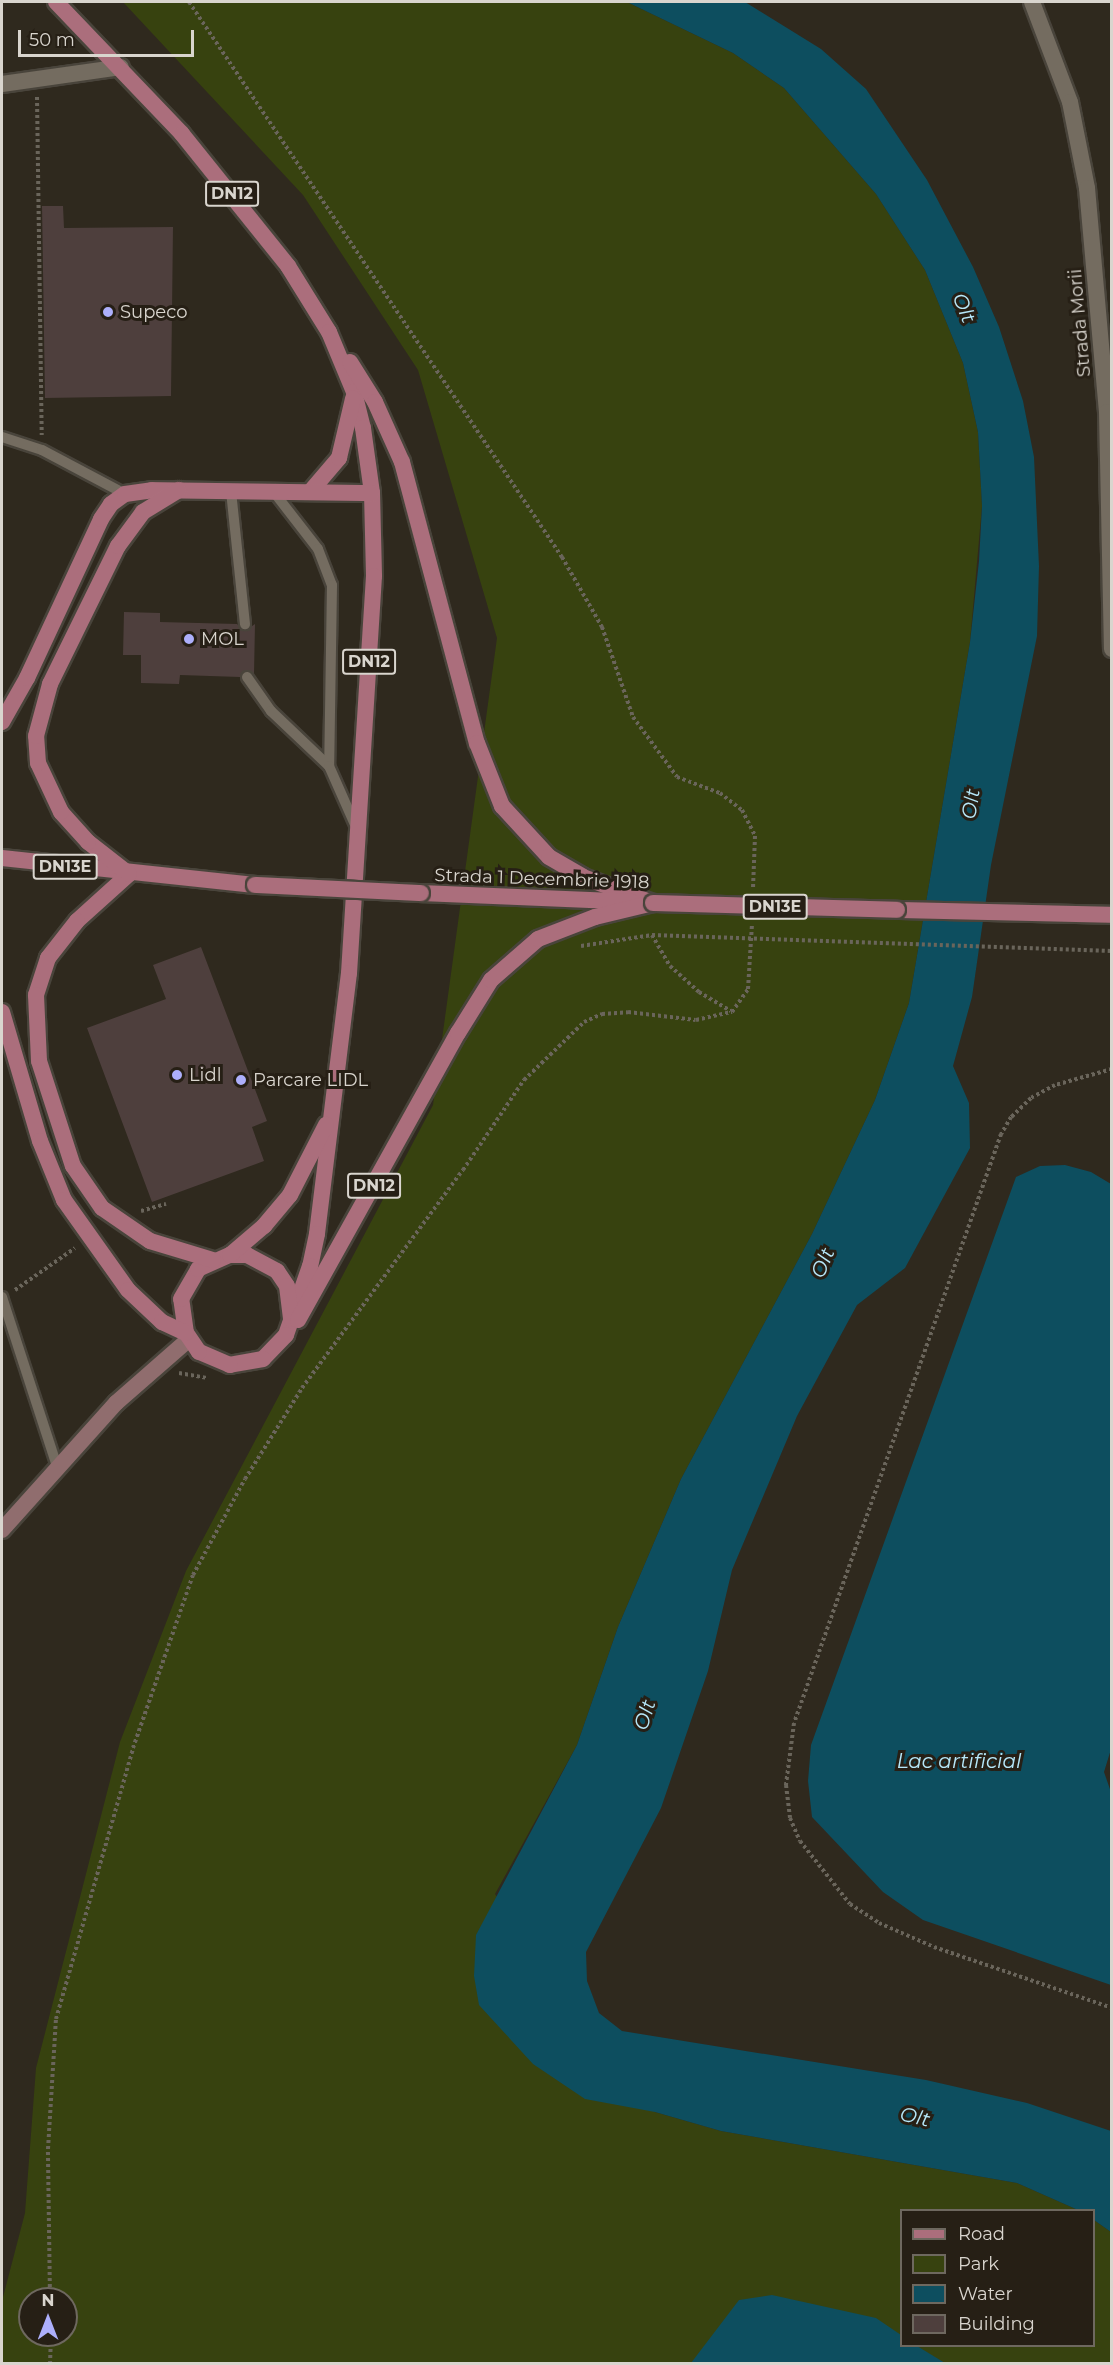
<!DOCTYPE html>
<style>
body{margin:0}
#map{position:relative;width:1113px;height:2365px;overflow:hidden;background:#2f291e;font-family:Montserrat,sans-serif}
div>[style]{position:absolute}
[style*='--x']{left:calc(var(--x)*1px);top:calc(var(--y)*1px);width:calc(var(--w)*1px);rotate:calc(var(--a)*1deg)}
.green>*{inset:0;background:#37420f}
.water>*{inset:0;background:#0d4e5f}
.building>*{inset:0;background:#4e3f3d}
.path>*{height:4px;margin-top:-2px;transform-origin:0;background:repeating-linear-gradient(90deg,#6a655b 0 3px,transparent 0 6px)}
.roads{filter:drop-shadow(2px 0 #49443b) drop-shadow(-2px 0 #49443b) drop-shadow(0 2px #49443b) drop-shadow(0 -2px #49443b)}
.service>*{height:10px;margin:-5px;padding:0 5px;transform-origin:5px;border-radius:5px;background:#746c60}
.minor>*{height:16px;margin:-8px;padding:0 8px;transform-origin:8px;border-radius:8px;background:#746c60}
.secondary>*{height:16px;margin:-8px;padding:0 8px;transform-origin:8px;border-radius:8px;background:#906d6e}
.primary>*{height:16px;margin:-8px;padding:0 8px;transform-origin:8px;border-radius:8px;background:#ab6e7c}
.path-bridge>*{height:4px;margin-top:-2px;transform-origin:0;background:repeating-linear-gradient(90deg,#6a655b 0 3px,transparent 0 6px)}
.bridges{filter:drop-shadow(2px 0 #49443b) drop-shadow(-2px 0 #49443b) drop-shadow(0 2px #49443b) drop-shadow(0 -2px #49443b)}
.primary-bridge>*{height:16px;margin:-8px;padding:0 8px;transform-origin:8px;border-radius:8px;background:#ab6e7c}
.dots>*{width:16px;height:16px;translate:-50% -50%;box-sizing:border-box;border:3px solid #261f15;border-radius:50%}
span{translate:-50% -50%;white-space:nowrap;text-align:center;line-height:1.15;-webkit-text-stroke:6px #261f15;paint-order:stroke}
.shield-label span{padding:2px 4px;background:#261f15;border:2px solid;border-radius:4px;-webkit-text-stroke-width:0}
.shield-label{font-size:16px;color:#d9d5ce;font-weight:700}
.poi-label{font-size:18px;color:#d9d5ce}
.left{translate:0 -50%;text-align:left}
.street-label{font-size:18px;color:#d9d5ce}
.water-label{font-size:20px;color:#b6e8fa;font-style:italic}
.frame{position:absolute;inset:0;border:3px solid #d9d5ce;pointer-events:none}
.legend{position:absolute;left:900px;top:2209px;width:195px;height:138px;box-sizing:border-box;background:#261f15;border:2px solid #6e685f;margin:0;padding:8px 10px;list-style:none;font-size:18px;color:#d9d5ce}
.legend li{display:flex;align-items:center;gap:12px;height:30px}
.legend b{width:30px;border:2px solid #6e685f}
.north{position:absolute;left:18px;top:2287px;width:60px;height:60px;box-sizing:border-box;background:#261f15;border:2px solid #6e685f;border-radius:50%;rotate:0deg;font-size:16px;font-weight:700;line-height:24px;text-align:center;color:#d9d5ce}
.north::after{content:'';display:block;margin:auto;width:21px;height:27px;background:#adaffb;clip-path:polygon(50% 0,100% 100%,50% 72%,0 100%)}
.scale{position:absolute;left:18px;top:30px;width:176px;height:27px;box-sizing:border-box;border:3px solid #d9d5ce;border-top:0;padding-left:8px;font-size:18px;line-height:21px;white-space:nowrap;color:#d9d5ce;-webkit-text-stroke:4px #261f15;paint-order:stroke}
</style>
<div id="map">
<div class="green">
<i style="clip-path:polygon(evenodd,123px 2px,627px 2px,733px 53px,784px 88px,876px 194px,925px 270px,963px 363px,978px 432px,982px 506px,970px 642px,909px 1003px,875px 1100px,812px 1234px,681px 1479px,618px 1627px,577px 1745px,495px 1894px,655px 2112px,721px 2131px,1017px 2183px,1078px 2210px,902px 2210px,902px 2346px,1094px 2346px,1094px 2220px,1111px 2232px,1111px 2363px,2px 2364px,2px 2301px,25px 2213px,36px 2068px,120px 1742px,186px 1571px,433px 1105px,497px 638px,418px 370px,303px 195px,123px 2px,30px 2299px,66px 2299px,66px 2335px,30px 2335px,30px 2299px)"></i>
</div>
<div class="water">
<i style="clip-path:polygon(627px 2px,745px 2px,821px 49px,866px 89px,927px 180px,973px 267px,999px 327px,1023px 401px,1034px 457px,1039px 566px,1037px 636px,991px 865px,972px 997px,953px 1066px,969px 1103px,970px 1148px,905px 1268px,857px 1305px,797px 1416px,732px 1570px,708px 1671px,661px 1808px,586px 1952px,587px 1981px,599px 2013px,622px 2031px,926px 2080px,1027px 2103px,1111px 2131px,1111px 2232px,1094px 2220px,1094px 2210px,1078px 2210px,1017px 2183px,721px 2131px,655px 2112px,585px 2099px,533px 2064px,479px 2005px,474px 1976px,476px 1935px,577px 1745px,618px 1627px,681px 1479px,812px 1234px,875px 1100px,909px 1003px,970px 642px,979px 561px,982px 506px,978px 432px,963px 363px,925px 270px,876px 194px,784px 88px,733px 53px)"></i>
<i style="clip-path:polygon(1065px 1165px,1091px 1172px,1111px 1184px,1112px 1746px,1104px 1772px,1112px 1795px,1111px 1985px,923px 1920px,883px 1892px,812px 1817px,808px 1781px,811px 1745px,1016px 1177px,1040px 1166px)"></i>
<i style="clip-path:polygon(772px 2295px,876px 2318px,901px 2335px,902px 2346px,917px 2346px,945px 2363px,691px 2363px,739px 2300px)"></i>
</div>
<div class="building">
<i style="clip-path:polygon(42px 206px,63px 206px,64px 228px,173px 227px,171px 396px,45px 398px)"></i>
<i style="clip-path:polygon(124px 612px,160px 613px,160px 622px,237px 624px,245px 631px,255px 624px,254px 674px,247px 670px,240px 677px,180px 675px,179px 684px,141px 683px,141px 655px,123px 655px)"></i>
<i style="clip-path:polygon(201px 947px,267px 1121px,252px 1127px,264px 1161px,152px 1202px,87px 1028px,166px 999px,153px 965px)"></i>
</div>
<div class="path">
<i style="--x:189;--y:2;--w:669;--a:56.1"></i>
<i style="--x:562;--y:557;--w:81;--a:60.3"></i>
<i style="--x:602;--y:627;--w:95;--a:71"></i>
<i style="--x:633;--y:717;--w:74;--a:53.7"></i>
<i style="--x:677;--y:777;--w:46;--a:20.4"></i>
<i style="--x:720;--y:793;--w:28;--a:38"></i>
<i style="--x:742;--y:810;--w:29;--a:63"></i>
<i style="--x:755;--y:836;--w:52;--a:92.2"></i>
<i style="--x:37;--y:97;--w:338;--a:89.2"></i>
<i style="--x:581;--y:946;--w:72;--a:-8.8"></i>
<i style="--x:652;--y:935;--w:36;--a:60"></i>
<i style="--x:670;--y:966;--w:39;--a:42"></i>
<i style="--x:699;--y:992;--w:37;--a:31"></i>
<i style="--x:1112;--y:1069;--w:59;--a:164.3"></i>
<i style="--x:1055;--y:1085;--w:27;--a:152"></i>
<i style="--x:1031;--y:1098;--w:28;--a:136"></i>
<i style="--x:1011;--y:1117;--w:20;--a:120"></i>
<i style="--x:1001;--y:1134;--w:624;--a:109.36"></i>
<i style="--x:794;--y:1723;--w:63;--a:97.4"></i>
<i style="--x:786;--y:1785;--w:33;--a:83"></i>
<i style="--x:790;--y:1818;--w:25;--a:67"></i>
<i style="--x:800;--y:1841;--w:80;--a:51.6"></i>
<i style="--x:850;--y:1904;--w:35;--a:33"></i>
<i style="--x:879;--y:1923;--w:60;--a:23.6"></i>
<i style="--x:934;--y:1947;--w:188;--a:18.9"></i>
<i style="--x:141;--y:1211;--w:26;--a:-16"></i>
<i style="--x:15;--y:1290;--w:73;--a:-35"></i>
<i style="--x:179;--y:1373;--w:28;--a:10"></i>
<i style="--x:50;--y:2299;--w:150;--a:-90.8"></i>
<i style="--x:48;--y:2149;--w:130;--a:-86.5"></i>
<i style="--x:56;--y:2019;--w:282;--a:-74.1"></i>
<i style="--x:133;--y:1748;--w:183;--a:-70.9"></i>
<i style="--x:193;--y:1575;--w:109;--a:-61.6"></i>
<i style="--x:245;--y:1479;--w:107;--a:-57.9"></i>
<i style="--x:302;--y:1388;--w:271;--a:-53.6"></i>
<i style="--x:463;--y:1170;--w:109;--a:-55.9"></i>
<i style="--x:524;--y:1080;--w:83;--a:-44"></i>
<i style="--x:584;--y:1022;--w:20;--a:-24"></i>
<i style="--x:602;--y:1014;--w:26;--a:-4"></i>
<i style="--x:628;--y:1012;--w:68;--a:6.7"></i>
<i style="--x:696;--y:1020;--w:37;--a:-13"></i>
<i style="--x:732;--y:1012;--w:28;--a:-55"></i>
<i style="--x:748;--y:989;--w:66;--a:-86.5"></i>
<i style="--x:50;--y:2364;--w:29;--a:-88"></i>
</div>
<div class="roads">
<div class="service">
<i style="--x:2;--y:437;--w:42;--a:18"></i>
<i style="--x:42;--y:450;--w:94;--a:27.9"></i>
<i style="--x:231;--y:491;--w:134;--a:84"></i>
<i style="--x:273;--y:491;--w:73;--a:52.2"></i>
<i style="--x:318;--y:549;--w:39;--a:69"></i>
<i style="--x:332;--y:585;--w:181;--a:90.9"></i>
<i style="--x:247;--y:677;--w:42;--a:54.8"></i>
<i style="--x:271;--y:711;--w:80;--a:43.5"></i>
<i style="--x:329;--y:766;--w:67;--a:66.1"></i>
<i style="--x:2;--y:1297;--w:178;--a:72"></i>
</div>
<div class="minor">
<i style="--x:1032;--y:2;--w:107;--a:69.2"></i>
<i style="--x:1070;--y:102;--w:88;--a:78.8"></i>
<i style="--x:1087;--y:188;--w:225;--a:84.9"></i>
<i style="--x:1107;--y:412;--w:237;--a:88.8"></i>
<i style="--x:2;--y:84;--w:120;--a:-8.1"></i>
</div>
<div class="secondary">
<i style="--x:2;--y:1530;--w:171;--a:-48.1"></i>
<i style="--x:116;--y:1403;--w:97;--a:-41.2"></i>
</div>
<div class="primary">
<i style="--x:56;--y:2;--w:182;--a:46.3"></i>
<i style="--x:182;--y:134;--w:169;--a:51.2"></i>
<i style="--x:288;--y:266;--w:78;--a:58.2"></i>
<i style="--x:329;--y:332;--w:65;--a:67.4"></i>
<i style="--x:354;--y:392;--w:37;--a:76"></i>
<i style="--x:363;--y:428;--w:66;--a:82.1"></i>
<i style="--x:372;--y:493;--w:83;--a:88.6"></i>
<i style="--x:374;--y:576;--w:398;--a:93.6"></i>
<i style="--x:349;--y:973;--w:263;--a:97"></i>
<i style="--x:317;--y:1234;--w:33;--a:102"></i>
<i style="--x:310;--y:1266;--w:73;--a:109.2"></i>
<i style="--x:286;--y:1335;--w:33;--a:134"></i>
<i style="--x:263;--y:1359;--w:34;--a:170"></i>
<i style="--x:230;--y:1365;--w:34;--a:-157"></i>
<i style="--x:199;--y:1352;--w:23;--a:-124"></i>
<i style="--x:186;--y:1333;--w:34;--a:-98"></i>
<i style="--x:181;--y:1299;--w:34;--a:-60"></i>
<i style="--x:198;--y:1269;--w:35;--a:-24"></i>
<i style="--x:230;--y:1255;--w:17;--a:0"></i>
<i style="--x:247;--y:1255;--w:34;--a:28"></i>
<i style="--x:277;--y:1271;--w:18;--a:56"></i>
<i style="--x:287;--y:1286;--w:33;--a:83"></i>
<i style="--x:350;--y:362;--w:47;--a:58"></i>
<i style="--x:375;--y:402;--w:66;--a:65.8"></i>
<i style="--x:402;--y:462;--w:291;--a:75.1"></i>
<i style="--x:477;--y:743;--w:68;--a:68.4"></i>
<i style="--x:502;--y:806;--w:69;--a:47.3"></i>
<i style="--x:549;--y:857;--w:39;--a:30"></i>
<i style="--x:583;--y:877;--w:75;--a:20.4"></i>
<i style="--x:310;--y:492;--w:45;--a:-49.5"></i>
<i style="--x:339;--y:458;--w:61;--a:-76.7"></i>
<i style="--x:2;--y:722;--w:51;--a:-60.4"></i>
<i style="--x:27;--y:678;--w:175;--a:-65"></i>
<i style="--x:101;--y:519;--w:18;--a:-56"></i>
<i style="--x:111;--y:504;--w:17;--a:-36"></i>
<i style="--x:125;--y:494;--w:27;--a:-8"></i>
<i style="--x:152;--y:490;--w:220;--a:0.8"></i>
<i style="--x:2;--y:858;--w:254;--a:6.1"></i>
<i style="--x:129;--y:874;--w:70;--a:137.9"></i>
<i style="--x:77;--y:921;--w:47;--a:128.1"></i>
<i style="--x:48;--y:958;--w:39;--a:108"></i>
<i style="--x:36;--y:995;--w:66;--a:87.4"></i>
<i style="--x:39;--y:1061;--w:110;--a:72.1"></i>
<i style="--x:73;--y:1166;--w:51;--a:55.4"></i>
<i style="--x:102;--y:1208;--w:58;--a:34.5"></i>
<i style="--x:150;--y:1241;--w:66;--a:16.8"></i>
<i style="--x:129;--y:874;--w:52;--a:-142"></i>
<i style="--x:88;--y:842;--w:40;--a:-132"></i>
<i style="--x:61;--y:812;--w:54;--a:-115.1"></i>
<i style="--x:38;--y:763;--w:27;--a:-94"></i>
<i style="--x:36;--y:736;--w:54;--a:-74.9"></i>
<i style="--x:50;--y:684;--w:154;--a:-63.8"></i>
<i style="--x:118;--y:546;--w:42;--a:-53.7"></i>
<i style="--x:143;--y:512;--w:42;--a:-31.4"></i>
<i style="--x:421;--y:893;--w:211;--a:2.4"></i>
<i style="--x:897;--y:910;--w:215;--a:1.3"></i>
<i style="--x:2;--y:1012;--w:134;--a:73.6"></i>
<i style="--x:40;--y:1141;--w:64;--a:67.9"></i>
<i style="--x:64;--y:1200;--w:110;--a:54.6"></i>
<i style="--x:128;--y:1290;--w:47;--a:43.3"></i>
<i style="--x:162;--y:1322;--w:26;--a:25"></i>
<i style="--x:230;--y:1255;--w:45;--a:-40.5"></i>
<i style="--x:264;--y:1226;--w:40;--a:-50"></i>
<i style="--x:290;--y:1195;--w:79;--a:-62.8"></i>
<i style="--x:298;--y:1320;--w:329;--a:-60.9"></i>
<i style="--x:458;--y:1033;--w:62;--a:-58.1"></i>
<i style="--x:491;--y:980;--w:62;--a:-41.1"></i>
<i style="--x:538;--y:939;--w:61;--a:-21.1"></i>
<i style="--x:595;--y:917;--w:60;--a:-13.6"></i>
</div>
</div>
<div class="path-bridge">
<i style="--x:652;--y:935;--w:460;--a:2"></i>
</div>
<div class="bridges">
<div class="primary-bridge">
<i style="--x:255;--y:885;--w:166;--a:2.8"></i>
<i style="--x:653;--y:903;--w:244;--a:1.6"></i>
</div>
</div>
<div class="dots">
<i style="left:108px;top:312px;background:#adaffb"></i>
<i style="left:189px;top:639px;background:#adaffb"></i>
<i style="left:177px;top:1075px;background:#adaffb"></i>
<i style="left:241px;top:1080px;background:#adaffb"></i>
</div>
<div class="shield-label">
<span style="left:232px;top:194px">DN12</span>
<span style="left:369px;top:662px">DN12</span>
<span style="left:65px;top:867px">DN13E</span>
<span style="left:775px;top:907px">DN13E</span>
<span style="left:374px;top:1186px">DN12</span>
</div>
<div class="poi-label">
<span class="left" style="left:120px;top:312px">Supeco</span>
<span class="left" style="left:201px;top:639px">MOL</span>
<span class="left" style="left:189px;top:1075px">Lidl</span>
<span class="left" style="left:253px;top:1080px">Parcare LIDL</span>
</div>
<div class="street-label">
<span style="left:1080px;top:323px;rotate:-95deg">Strada Morii</span>
<span style="left:542px;top:879px;rotate:2deg">Strada 1 Decembrie 1918</span>
</div>
<div class="water-label">
<span style="left:964px;top:308px;rotate:68deg">Olt</span>
<span style="left:971px;top:804px;rotate:-81deg">Olt</span>
<span style="left:823px;top:1263px;rotate:-67deg">Olt</span>
<span style="left:645px;top:1715px;rotate:-72deg">Olt</span>
<span style="left:959px;top:1761px">Lac artificial</span>
<span style="left:915px;top:2117px;rotate:13deg">Olt</span>
</div>
<div class="frame"></div>
<ul class="legend">
<li><b style="height:8px;background:#ab6e7c"></b>Road</li>
<li><b style="height:16px;background:#37420f"></b>Park</li>
<li><b style="height:16px;background:#0d4e5f"></b>Water</li>
<li><b style="height:16px;background:#4e3f3d"></b>Building</li>
</ul>
<div class="north">N</div>
<div class="scale">50 m</div>
</div>
